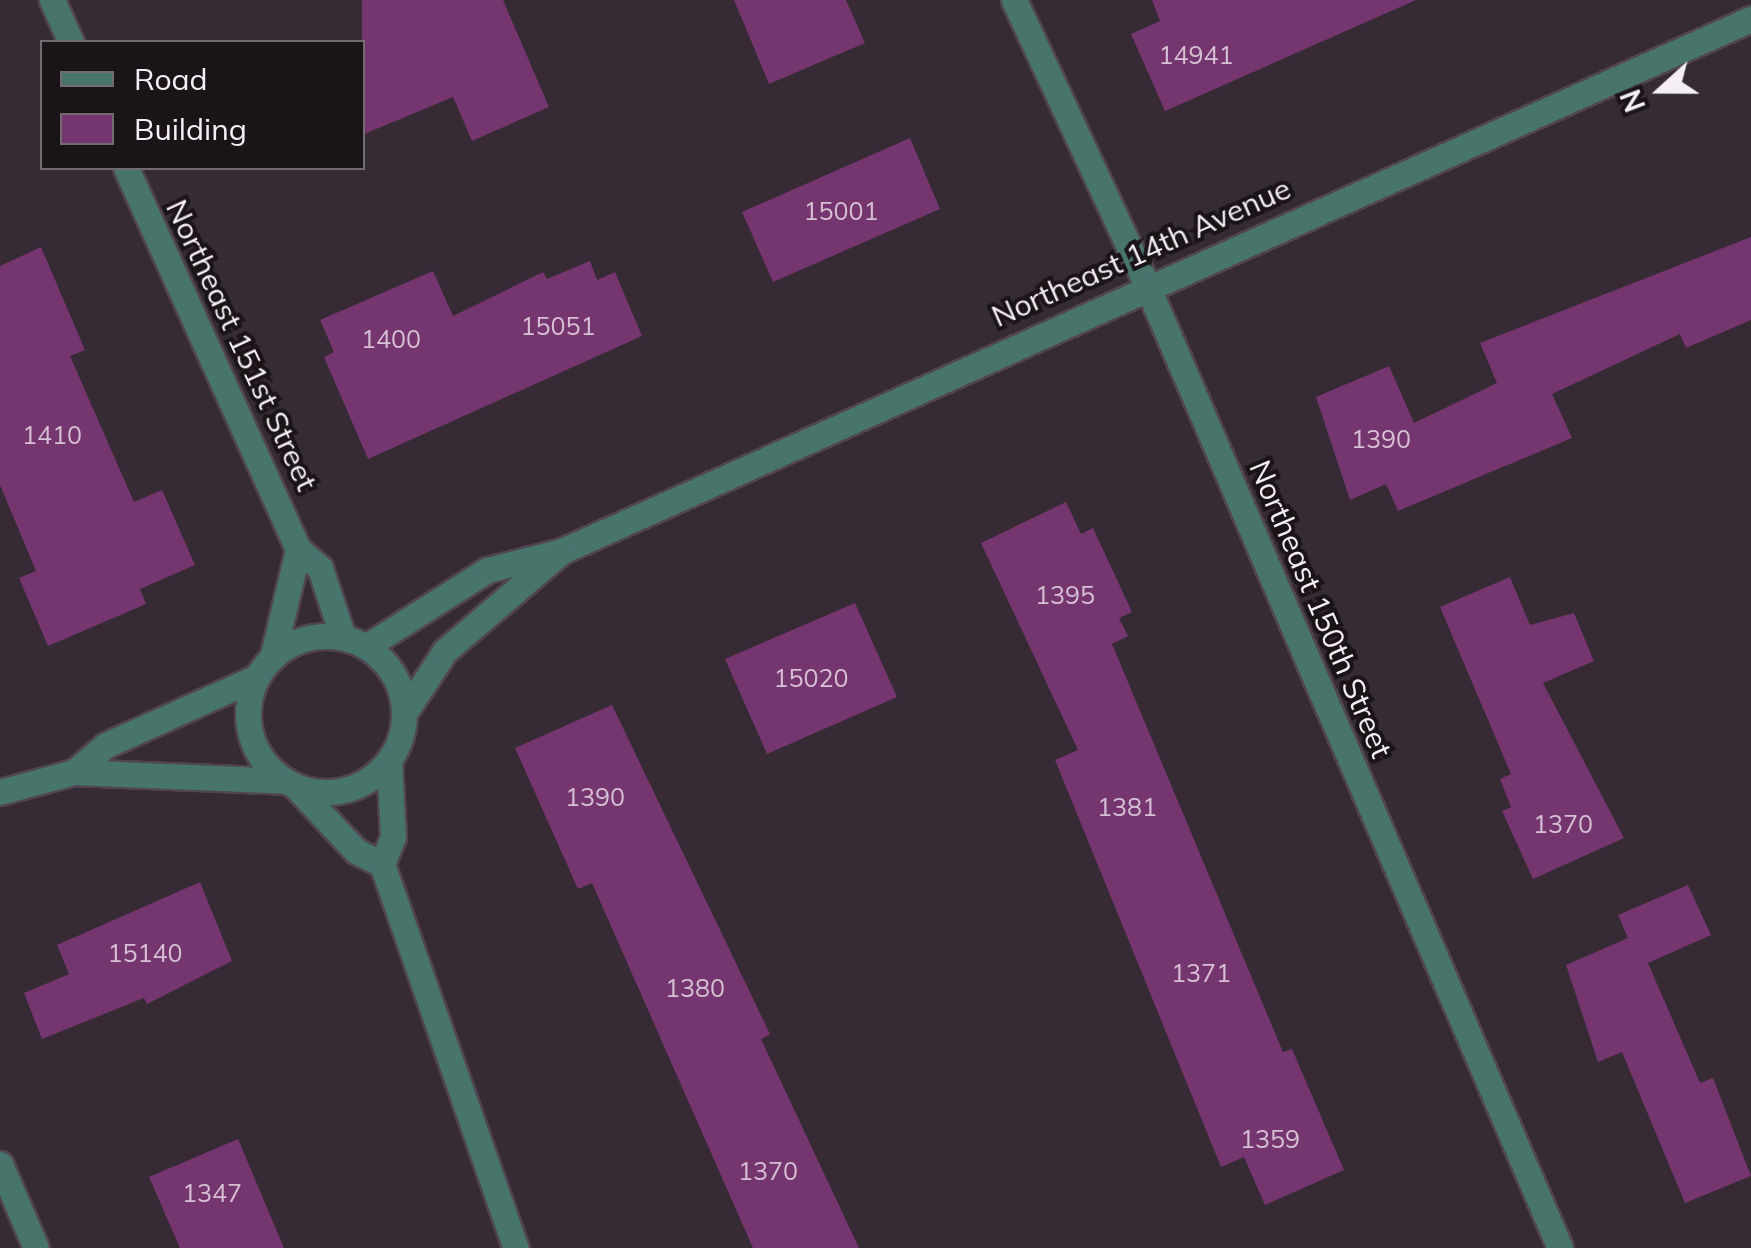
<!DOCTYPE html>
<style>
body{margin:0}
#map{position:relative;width:1751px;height:1248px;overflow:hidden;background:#362a34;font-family:Mulish,sans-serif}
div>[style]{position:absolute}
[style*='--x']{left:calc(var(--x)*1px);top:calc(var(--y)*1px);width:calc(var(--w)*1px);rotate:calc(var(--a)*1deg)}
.building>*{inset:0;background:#75356e}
.roads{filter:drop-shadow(2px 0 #51454f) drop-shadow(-2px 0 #51454f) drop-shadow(0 2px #51454f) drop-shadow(0 -2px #51454f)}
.minor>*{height:25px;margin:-12.5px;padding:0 12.5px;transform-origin:12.5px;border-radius:12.5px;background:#47756c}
.minor>.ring{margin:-12.5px;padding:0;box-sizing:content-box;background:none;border:25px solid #47756c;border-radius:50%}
span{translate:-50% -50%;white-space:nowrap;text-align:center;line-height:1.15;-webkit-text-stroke:8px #1a1419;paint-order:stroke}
.number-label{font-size:25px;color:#d6c0d3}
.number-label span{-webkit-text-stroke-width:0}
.street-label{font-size:30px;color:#f6eef5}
.legend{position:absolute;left:40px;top:40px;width:325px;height:130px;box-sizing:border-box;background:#1a1419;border:2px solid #726b71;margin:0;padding:12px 18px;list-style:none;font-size:30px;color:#f6eef5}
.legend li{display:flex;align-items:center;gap:20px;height:50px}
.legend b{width:50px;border:2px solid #726b71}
.north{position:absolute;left:1611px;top:40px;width:100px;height:100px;-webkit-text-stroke:8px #1a1419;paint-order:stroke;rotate:249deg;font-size:28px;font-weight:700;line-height:40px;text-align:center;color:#f6eef5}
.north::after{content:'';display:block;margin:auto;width:35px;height:45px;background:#f6eef5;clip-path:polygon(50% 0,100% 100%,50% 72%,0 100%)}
</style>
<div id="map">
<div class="building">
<i style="clip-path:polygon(362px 0,503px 0,549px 107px,472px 141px,453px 97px,362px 135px)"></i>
<i style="clip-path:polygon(734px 0,846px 0,865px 43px,769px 84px)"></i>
<i style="clip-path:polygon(1152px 0,1416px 0,1165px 111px,1131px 34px,1160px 21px)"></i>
<i style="clip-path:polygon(910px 138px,940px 209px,773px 282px,742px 212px)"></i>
<i style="clip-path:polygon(1751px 237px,1751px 320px,1686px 348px,1680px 334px,1552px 394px,1572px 438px,1398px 511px,1386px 484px,1350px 500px,1316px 397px,1389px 366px,1414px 423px,1497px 383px,1480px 343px)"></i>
<i style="clip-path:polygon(41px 247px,85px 350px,70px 356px,134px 502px,162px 490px,195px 565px,140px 589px,146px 604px,48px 646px,19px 578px,36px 571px,0 485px,0 266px)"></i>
<i style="clip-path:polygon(590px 261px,597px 280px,615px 272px,642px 336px,368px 459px,324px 357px,334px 352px,320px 320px,433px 271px,453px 316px,543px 272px,547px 279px)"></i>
<i style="clip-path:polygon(1066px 502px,1081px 534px,1093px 528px,1132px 612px,1119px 618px,1128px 636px,1112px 644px,1283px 1052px,1292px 1049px,1344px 1170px,1265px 1205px,1244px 1157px,1221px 1167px,1055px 760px,1078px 750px,981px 543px)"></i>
<i style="clip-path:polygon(1510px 577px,1530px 625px,1574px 613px,1594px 661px,1543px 683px,1624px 838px,1533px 879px,1502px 811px,1511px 807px,1500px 779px,1511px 774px,1440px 607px)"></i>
<i style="clip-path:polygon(855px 603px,897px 697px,767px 754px,725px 659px)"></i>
<i style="clip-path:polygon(612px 705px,770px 1034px,761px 1039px,859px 1248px,753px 1248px,592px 883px,578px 889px,515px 748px)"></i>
<i style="clip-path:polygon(200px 882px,232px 961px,147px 1004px,144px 998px,42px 1039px,24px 993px,69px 974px,57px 945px)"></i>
<i style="clip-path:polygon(1688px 885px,1711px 935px,1648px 963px,1700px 1083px,1713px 1078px,1751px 1176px,1685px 1203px,1622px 1052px,1598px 1062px,1566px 965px,1628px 938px,1618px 915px)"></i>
<i style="clip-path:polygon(238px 1139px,284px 1248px,180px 1248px,149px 1177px)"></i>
</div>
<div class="roads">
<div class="minor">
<i style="--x:52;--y:0;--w:46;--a:65.7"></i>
<i style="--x:1014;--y:0;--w:312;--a:65"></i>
<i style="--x:1146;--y:283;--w:1050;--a:66.78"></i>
<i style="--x:126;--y:168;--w:418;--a:65.7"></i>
<i style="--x:298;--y:549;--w:29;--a:41"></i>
<i style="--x:320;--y:568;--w:73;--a:71.6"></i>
<i class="ring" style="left:248px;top:636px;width:131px;height:131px"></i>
<i style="--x:367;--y:646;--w:142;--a:-32.3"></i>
<i style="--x:487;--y:570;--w:77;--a:-14.2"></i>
<i style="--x:562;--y:551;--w:1303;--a:-24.11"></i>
<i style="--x:273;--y:655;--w:109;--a:-76.7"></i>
<i style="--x:405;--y:712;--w:73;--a:-56.7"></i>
<i style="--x:445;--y:651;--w:154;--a:-40.5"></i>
<i style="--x:74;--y:772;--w:212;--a:2.4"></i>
<i style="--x:295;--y:786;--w:89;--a:46.8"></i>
<i style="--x:356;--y:851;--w:29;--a:27"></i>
<i style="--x:382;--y:864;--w:407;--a:70.8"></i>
<i style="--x:0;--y:792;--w:77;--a:-15.1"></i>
<i style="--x:74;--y:772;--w:42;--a:-40.2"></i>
<i style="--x:106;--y:745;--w:166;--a:-24.2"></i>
<i style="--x:382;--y:864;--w:29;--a:-68"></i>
<i style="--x:393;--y:837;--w:76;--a:-93"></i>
<i style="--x:0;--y:1164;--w:91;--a:66.8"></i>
</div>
</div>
<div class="number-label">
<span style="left:1196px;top:55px">14941</span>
<span style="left:841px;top:211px">15001</span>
<span style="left:558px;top:326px">15051</span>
<span style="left:391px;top:339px">1400</span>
<span style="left:52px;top:435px">1410</span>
<span style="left:1381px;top:439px">1390</span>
<span style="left:1065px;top:595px">1395</span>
<span style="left:811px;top:678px">15020</span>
<span style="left:595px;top:797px">1390</span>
<span style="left:1127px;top:807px">1381</span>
<span style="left:1563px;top:824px">1370</span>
<span style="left:145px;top:953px">15140</span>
<span style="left:1201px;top:973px">1371</span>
<span style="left:695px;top:988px">1380</span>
<span style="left:1270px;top:1139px">1359</span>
<span style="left:768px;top:1171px">1370</span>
<span style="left:212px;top:1193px">1347</span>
</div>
<div class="street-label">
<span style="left:1141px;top:252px;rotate:-24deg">Northeast 14th Avenue</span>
<span style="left:242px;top:345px;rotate:65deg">Northeast 151st Street</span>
<span style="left:1321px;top:609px;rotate:67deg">Northeast 150th Street</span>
</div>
<ul class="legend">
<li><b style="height:12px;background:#47756c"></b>Road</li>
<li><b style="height:28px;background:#75356e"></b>Building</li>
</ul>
<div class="north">N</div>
</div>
